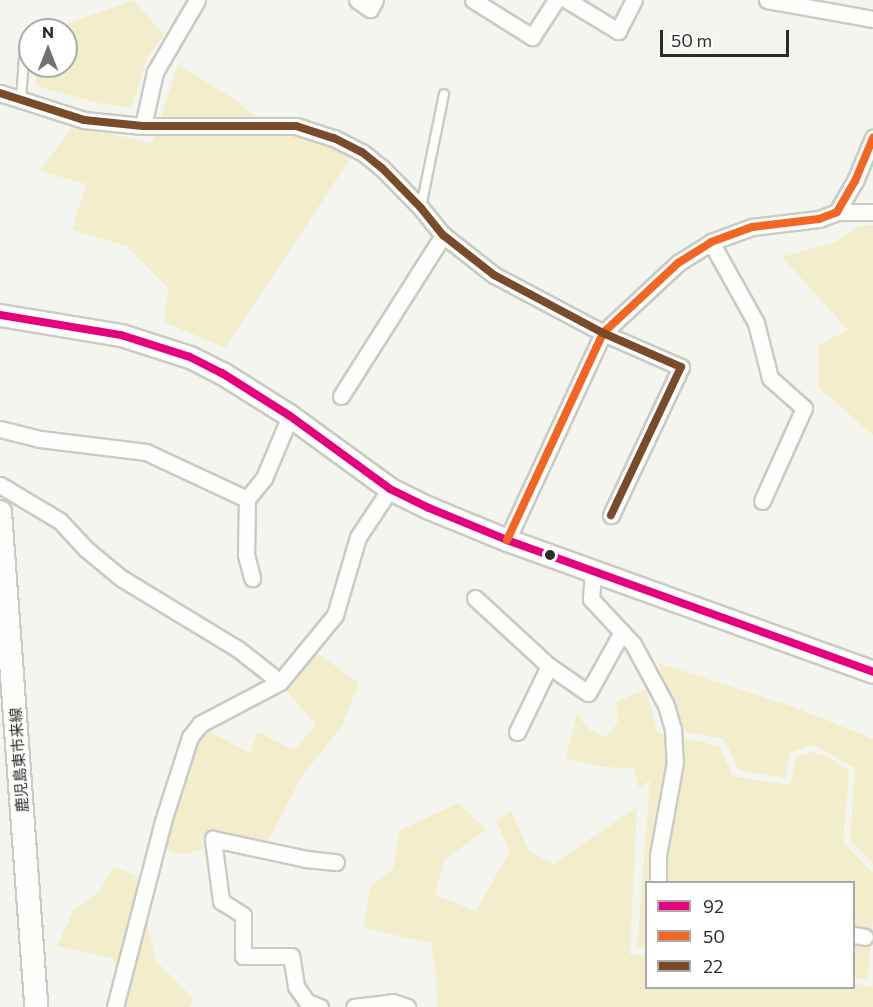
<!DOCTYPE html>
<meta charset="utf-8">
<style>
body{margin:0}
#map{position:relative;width:873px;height:1007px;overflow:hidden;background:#f5f5ef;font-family:Commissioner,"Noto Sans JP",sans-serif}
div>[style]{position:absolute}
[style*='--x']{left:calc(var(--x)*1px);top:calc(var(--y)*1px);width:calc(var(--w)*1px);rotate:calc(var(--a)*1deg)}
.green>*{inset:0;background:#f2eecb}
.roads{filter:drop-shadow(2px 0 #cbcbc6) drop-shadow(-2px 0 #cbcbc6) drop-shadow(0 2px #cbcbc6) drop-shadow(0 -2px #cbcbc6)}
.lane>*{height:8px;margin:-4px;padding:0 4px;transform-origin:4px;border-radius:4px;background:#fefefd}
.street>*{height:15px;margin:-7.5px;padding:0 7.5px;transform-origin:7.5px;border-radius:7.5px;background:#fefefd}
.secondary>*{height:21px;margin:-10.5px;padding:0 10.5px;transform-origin:10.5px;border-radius:10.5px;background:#fefefd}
.primary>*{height:22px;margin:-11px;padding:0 11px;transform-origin:11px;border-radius:11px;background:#fefefd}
.bus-1>*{height:8px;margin:-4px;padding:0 4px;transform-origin:4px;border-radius:4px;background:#e5007d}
.bus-2>*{height:8px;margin:-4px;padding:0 4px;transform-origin:4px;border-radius:4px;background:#f26522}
.bus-3>*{height:8px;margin:-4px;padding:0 4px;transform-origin:4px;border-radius:4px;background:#7a4b2a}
.dots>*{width:16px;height:16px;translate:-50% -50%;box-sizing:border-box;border:3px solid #fff;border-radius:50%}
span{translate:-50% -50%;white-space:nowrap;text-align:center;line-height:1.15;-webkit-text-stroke:5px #fff;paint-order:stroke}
.street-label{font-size:15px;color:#2d2d28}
.legend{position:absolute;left:645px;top:881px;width:210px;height:108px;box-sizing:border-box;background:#fff;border:2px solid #ababa9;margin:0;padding:8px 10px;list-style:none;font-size:18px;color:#2d2d28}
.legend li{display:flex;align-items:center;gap:12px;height:30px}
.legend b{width:30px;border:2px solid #ababa9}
.north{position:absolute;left:18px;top:18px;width:60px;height:60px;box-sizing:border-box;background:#fff;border:2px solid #ababa9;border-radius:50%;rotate:0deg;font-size:16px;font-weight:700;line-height:24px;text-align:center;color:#2d2d28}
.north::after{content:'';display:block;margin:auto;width:21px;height:27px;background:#73736e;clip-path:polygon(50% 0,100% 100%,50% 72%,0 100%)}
.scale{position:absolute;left:660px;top:30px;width:129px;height:27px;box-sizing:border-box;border:3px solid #2d2d28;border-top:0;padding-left:8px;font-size:18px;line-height:21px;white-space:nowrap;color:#2d2d28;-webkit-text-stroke:4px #fff;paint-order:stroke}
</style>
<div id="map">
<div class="green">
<i style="clip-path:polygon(134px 0,164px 35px,147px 58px,132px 107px,102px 104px,37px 86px,33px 66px,66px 66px,66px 30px,50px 30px)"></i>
<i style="clip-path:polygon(178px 64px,238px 102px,251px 114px,330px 143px,350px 159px,225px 348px,164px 322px,168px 288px,127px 246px,72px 230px,86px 184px,40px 171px,73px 125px,152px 143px)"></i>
<i style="clip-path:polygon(873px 225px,873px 435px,818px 387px,818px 345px,848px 330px,782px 257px,838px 241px,859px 226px)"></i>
<i style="clip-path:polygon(317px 653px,359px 683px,342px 726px,302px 776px,268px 841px,206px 831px,206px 848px,183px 855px,163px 848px,194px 744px,208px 731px,250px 753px,257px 732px,294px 750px,316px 725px,287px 692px)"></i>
<i style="clip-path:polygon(658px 663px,794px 707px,873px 739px,873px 864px,850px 841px,855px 768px,812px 744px,790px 753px,785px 778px,739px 770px,724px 739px,682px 731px)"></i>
<i style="clip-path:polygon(646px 689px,657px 732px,719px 746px,733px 776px,790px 785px,797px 756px,812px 752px,826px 756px,849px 771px,843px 842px,873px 873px,873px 919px,867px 980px,854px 977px,854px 882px,646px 882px,646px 948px,637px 948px,650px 780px,639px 788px,634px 768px,601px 767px,566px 758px,577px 713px,587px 728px,604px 737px,611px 732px,618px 721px,616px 702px)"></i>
<i style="clip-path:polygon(458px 803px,486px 830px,445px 859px,435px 895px,476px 911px,510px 851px,496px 821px,511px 811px,529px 851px,553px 864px,637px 807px,630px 954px,646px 955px,646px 988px,854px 988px,854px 983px,872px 988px,873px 983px,873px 1007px,437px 1007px,436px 974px,431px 943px,363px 928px,371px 885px,393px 869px,399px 831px)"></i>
<i style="clip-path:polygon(113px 867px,138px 876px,155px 960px,194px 999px,190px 1007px,125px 1007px,127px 1002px,112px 958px,57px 946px,74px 910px,100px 891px)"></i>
</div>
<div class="roads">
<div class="lane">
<i style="--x:21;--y:100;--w:56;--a:-85.9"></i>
<i style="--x:421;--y:207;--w:115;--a:-78.5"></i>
</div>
<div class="street">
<i style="--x:357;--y:0;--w:16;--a:35"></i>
<i style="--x:370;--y:9;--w:10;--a:-61"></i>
<i style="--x:473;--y:0;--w:70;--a:32.1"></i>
<i style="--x:532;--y:37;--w:44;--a:-57"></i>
<i style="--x:567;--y:0;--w:60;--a:31.3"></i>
<i style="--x:618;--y:31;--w:35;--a:-63"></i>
<i style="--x:767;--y:0;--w:108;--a:10.2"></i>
<i style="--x:0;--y:93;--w:88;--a:17.8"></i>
<i style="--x:84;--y:120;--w:59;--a:5.8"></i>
<i style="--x:143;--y:126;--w:153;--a:0"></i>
<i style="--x:296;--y:126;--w:40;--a:18"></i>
<i style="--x:334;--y:138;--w:31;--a:27"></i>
<i style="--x:362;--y:152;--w:26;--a:39"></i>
<i style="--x:382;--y:168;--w:56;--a:45.7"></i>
<i style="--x:421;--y:208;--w:35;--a:51"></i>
<i style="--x:443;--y:235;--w:65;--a:38.1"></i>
<i style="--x:494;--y:275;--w:123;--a:28"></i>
<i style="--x:603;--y:333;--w:85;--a:23.6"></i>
<i style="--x:681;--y:367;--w:164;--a:115.3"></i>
<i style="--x:143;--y:126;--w:55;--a:-77.5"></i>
<i style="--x:155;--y:72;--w:83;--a:-59.7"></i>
<i style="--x:837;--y:212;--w:36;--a:0"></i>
<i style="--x:711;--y:242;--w:93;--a:60.9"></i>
<i style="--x:756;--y:323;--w:57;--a:75.7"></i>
<i style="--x:770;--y:378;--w:45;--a:41.4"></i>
<i style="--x:804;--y:408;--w:102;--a:114.3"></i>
<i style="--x:341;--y:396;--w:191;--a:-57.6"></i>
<i style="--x:0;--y:429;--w:41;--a:14"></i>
<i style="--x:40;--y:439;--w:107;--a:7"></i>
<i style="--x:146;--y:452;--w:111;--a:25"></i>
<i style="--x:247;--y:499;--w:27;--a:-51"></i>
<i style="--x:264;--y:478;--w:67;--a:-67.2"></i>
<i style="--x:0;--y:485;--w:70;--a:31"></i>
<i style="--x:60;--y:521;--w:38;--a:47"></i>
<i style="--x:86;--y:549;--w:45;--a:39.6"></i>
<i style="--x:121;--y:578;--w:137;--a:31.3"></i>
<i style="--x:238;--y:649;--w:53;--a:38.2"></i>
<i style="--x:247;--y:499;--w:56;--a:91"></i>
<i style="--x:246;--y:555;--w:24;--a:75"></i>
<i style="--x:507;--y:540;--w:228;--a:-65.1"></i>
<i style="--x:603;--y:333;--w:103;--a:-43"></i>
<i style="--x:678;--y:263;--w:39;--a:-32"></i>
<i style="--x:711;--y:242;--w:44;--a:-20.1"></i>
<i style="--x:752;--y:227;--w:67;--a:-6.8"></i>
<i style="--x:819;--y:219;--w:19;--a:-21"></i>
<i style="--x:837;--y:212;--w:36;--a:-60"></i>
<i style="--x:855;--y:181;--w:47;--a:-67.3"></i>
<i style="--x:593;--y:571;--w:28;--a:94"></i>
<i style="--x:591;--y:599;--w:62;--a:47"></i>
<i style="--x:633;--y:644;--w:69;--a:61.6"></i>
<i style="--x:666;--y:705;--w:25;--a:74"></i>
<i style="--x:673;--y:729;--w:33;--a:87"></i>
<i style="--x:675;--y:762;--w:96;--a:100.3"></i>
<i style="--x:658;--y:856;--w:26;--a:90"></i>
<i style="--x:475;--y:598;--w:100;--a:42.6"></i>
<i style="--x:549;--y:666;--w:47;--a:34.7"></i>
<i style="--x:588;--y:693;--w:70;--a:-60.9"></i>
<i style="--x:517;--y:732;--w:73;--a:-64.1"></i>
<i style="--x:854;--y:935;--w:11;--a:10"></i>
<i style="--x:115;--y:1007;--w:192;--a:-75.5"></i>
<i style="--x:163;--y:821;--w:88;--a:-72.2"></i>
<i style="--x:190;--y:737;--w:16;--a:-52"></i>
<i style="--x:200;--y:724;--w:90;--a:-27.7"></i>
<i style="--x:280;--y:682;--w:87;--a:-50.6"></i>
<i style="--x:335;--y:615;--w:81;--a:-73.6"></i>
<i style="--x:358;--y:537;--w:58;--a:-56.3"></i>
<i style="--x:320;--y:1007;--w:14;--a:-159"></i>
<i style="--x:307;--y:1002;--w:19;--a:-125"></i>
<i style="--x:296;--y:986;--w:30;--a:-99"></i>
<i style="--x:291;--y:956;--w:48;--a:180"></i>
<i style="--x:243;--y:956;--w:41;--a:-90"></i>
<i style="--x:243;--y:915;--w:26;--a:-148"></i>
<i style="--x:221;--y:901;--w:63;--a:-97.4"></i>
<i style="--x:213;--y:839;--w:95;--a:12.1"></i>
<i style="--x:306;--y:859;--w:30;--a:6"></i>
<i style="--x:354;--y:1007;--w:38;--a:-7"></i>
<i style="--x:392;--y:1002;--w:16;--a:18"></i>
</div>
<div class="secondary">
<i style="--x:0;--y:315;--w:123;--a:9.4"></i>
<i style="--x:121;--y:335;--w:72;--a:17.7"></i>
<i style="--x:190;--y:357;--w:36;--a:27"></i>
<i style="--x:222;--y:373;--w:80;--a:32.3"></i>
<i style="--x:290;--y:416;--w:124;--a:36.1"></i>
<i style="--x:390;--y:489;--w:43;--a:26"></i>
<i style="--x:429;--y:508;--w:84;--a:22.3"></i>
<i style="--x:507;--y:540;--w:389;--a:19.8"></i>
</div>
<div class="primary">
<i style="--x:0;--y:512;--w:496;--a:85.8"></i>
</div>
</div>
<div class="bus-1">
<i style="--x:0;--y:315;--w:123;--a:9.4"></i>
<i style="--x:121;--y:335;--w:72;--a:17.7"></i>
<i style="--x:190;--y:357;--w:36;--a:27"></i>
<i style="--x:222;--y:373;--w:80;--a:32.3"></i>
<i style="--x:290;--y:416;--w:124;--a:36.1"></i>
<i style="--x:390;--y:489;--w:43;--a:26"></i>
<i style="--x:429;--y:508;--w:84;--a:22.3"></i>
<i style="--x:507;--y:540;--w:389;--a:19.8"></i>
</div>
<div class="bus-2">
<i style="--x:507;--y:540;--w:228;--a:-65.1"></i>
<i style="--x:603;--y:333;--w:103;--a:-43"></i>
<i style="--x:678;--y:263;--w:39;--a:-32"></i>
<i style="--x:711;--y:242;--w:44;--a:-20.1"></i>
<i style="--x:752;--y:227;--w:67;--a:-6.8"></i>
<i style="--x:819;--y:219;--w:19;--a:-21"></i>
<i style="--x:837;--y:212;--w:36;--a:-60"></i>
<i style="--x:855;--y:181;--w:47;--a:-67.3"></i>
</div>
<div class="bus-3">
<i style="--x:0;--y:93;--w:88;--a:17.8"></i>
<i style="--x:84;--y:120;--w:59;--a:5.8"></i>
<i style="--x:143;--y:126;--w:153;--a:0"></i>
<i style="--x:296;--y:126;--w:40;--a:18"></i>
<i style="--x:334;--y:138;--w:31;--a:27"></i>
<i style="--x:362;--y:152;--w:26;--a:39"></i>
<i style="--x:382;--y:168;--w:56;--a:45.7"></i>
<i style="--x:421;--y:208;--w:35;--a:51"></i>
<i style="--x:443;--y:235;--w:65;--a:38.1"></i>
<i style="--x:494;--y:275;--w:123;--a:28"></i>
<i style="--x:603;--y:333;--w:85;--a:23.6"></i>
<i style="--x:681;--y:367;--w:164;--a:115.3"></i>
</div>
<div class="dots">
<i style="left:550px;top:555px;background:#2d2d28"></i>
</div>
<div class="street-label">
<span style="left:19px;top:760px;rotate:-94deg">鹿児島東市来線</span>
</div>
<ul class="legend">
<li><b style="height:8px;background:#e5007d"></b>92</li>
<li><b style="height:8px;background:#f26522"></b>50</li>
<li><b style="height:8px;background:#7a4b2a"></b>22</li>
</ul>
<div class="north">N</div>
<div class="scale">50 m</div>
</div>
